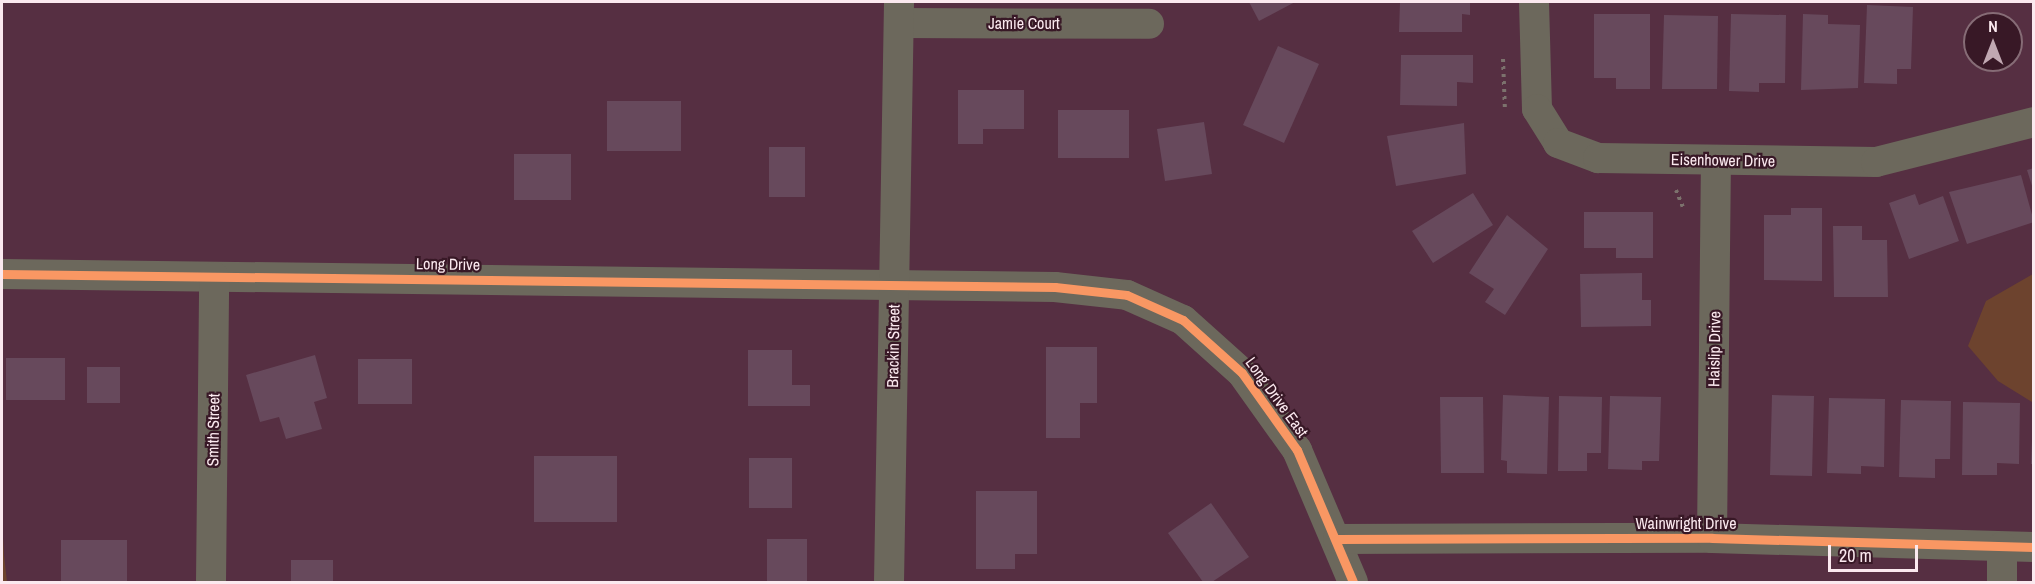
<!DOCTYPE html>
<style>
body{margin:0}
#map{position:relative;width:2035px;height:584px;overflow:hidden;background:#562f42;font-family:"Archivo Narrow",sans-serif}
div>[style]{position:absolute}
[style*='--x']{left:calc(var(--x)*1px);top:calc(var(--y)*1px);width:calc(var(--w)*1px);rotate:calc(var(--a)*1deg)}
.green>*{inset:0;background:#6d432e}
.building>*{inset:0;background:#67495c}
.path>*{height:4px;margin-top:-2px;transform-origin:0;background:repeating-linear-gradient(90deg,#7c726d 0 3px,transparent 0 7.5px)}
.street>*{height:30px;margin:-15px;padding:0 15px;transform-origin:15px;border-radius:15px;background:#6c685c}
.cycleway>*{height:9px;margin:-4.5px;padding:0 4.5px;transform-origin:4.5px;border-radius:4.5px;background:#f99763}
span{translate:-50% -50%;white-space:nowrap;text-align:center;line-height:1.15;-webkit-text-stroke:4.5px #381826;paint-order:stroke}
.street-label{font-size:16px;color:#fbe9ef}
.frame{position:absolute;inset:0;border:3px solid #fbe9ef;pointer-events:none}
.north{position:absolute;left:1963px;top:12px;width:60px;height:60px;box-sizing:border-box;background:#381826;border:2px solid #866c76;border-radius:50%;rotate:0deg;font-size:16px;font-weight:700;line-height:24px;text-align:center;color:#fbe9ef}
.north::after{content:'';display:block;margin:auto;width:21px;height:27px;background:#c1a8b2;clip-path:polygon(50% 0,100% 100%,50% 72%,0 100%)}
.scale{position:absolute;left:1828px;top:545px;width:90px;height:27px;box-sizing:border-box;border:3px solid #fbe9ef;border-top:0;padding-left:8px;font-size:18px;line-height:21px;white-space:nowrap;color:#fbe9ef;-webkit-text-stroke:4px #381826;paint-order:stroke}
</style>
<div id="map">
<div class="green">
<i style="clip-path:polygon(2033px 274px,2034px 402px,2032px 402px,1998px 381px,1968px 346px,1986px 301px)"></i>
<i style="clip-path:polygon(2px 520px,4px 555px,7px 582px,2px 582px)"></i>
</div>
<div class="building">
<i style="clip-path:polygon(1249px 2px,1295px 2px,1259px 21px)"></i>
<i style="clip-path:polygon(1400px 2px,1470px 2px,1470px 15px,1462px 14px,1462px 32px,1399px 32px)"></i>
<i style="clip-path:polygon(1867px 5px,1913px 7px,1911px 69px,1897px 69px,1897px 84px,1864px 83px)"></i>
<i style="clip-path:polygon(1594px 14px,1650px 14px,1650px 89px,1616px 89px,1616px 78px,1594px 78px)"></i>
<i style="clip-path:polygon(1731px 14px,1786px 15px,1785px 83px,1759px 83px,1759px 92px,1729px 91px)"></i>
<i style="clip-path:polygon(1803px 14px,1828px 15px,1828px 24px,1860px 25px,1858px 88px,1801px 90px)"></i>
<i style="clip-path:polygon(1664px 15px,1718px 16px,1717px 89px,1662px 89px)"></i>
<i style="clip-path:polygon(1278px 46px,1319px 64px,1284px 143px,1243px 125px)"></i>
<i style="clip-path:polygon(1401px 55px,1473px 55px,1473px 83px,1457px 82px,1457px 106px,1400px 105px)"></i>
<i style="clip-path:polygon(958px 90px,1024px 90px,1024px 129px,983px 129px,983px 144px,958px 144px)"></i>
<i style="clip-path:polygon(607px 101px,681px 101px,681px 151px,607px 151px)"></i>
<i style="clip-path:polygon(1058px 110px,1129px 110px,1129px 158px,1058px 158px)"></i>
<i style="clip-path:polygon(1204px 122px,1212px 174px,1165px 181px,1157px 129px)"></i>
<i style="clip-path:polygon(1464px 123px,1466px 174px,1396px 186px,1387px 136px)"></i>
<i style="clip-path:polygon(769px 147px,805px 147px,805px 197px,769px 197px)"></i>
<i style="clip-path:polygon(514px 154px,571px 154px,571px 200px,514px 200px)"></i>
<i style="clip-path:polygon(2034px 168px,2034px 189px,2033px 189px,2027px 170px)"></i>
<i style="clip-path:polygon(2021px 175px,2034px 222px,1967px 244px,1949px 192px)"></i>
<i style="clip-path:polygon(1473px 193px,1493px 225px,1433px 263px,1412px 231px)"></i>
<i style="clip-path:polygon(1915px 194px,1919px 205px,1943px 196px,1959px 241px,1909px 259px,1889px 203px)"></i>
<i style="clip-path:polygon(1791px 208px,1822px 208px,1822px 281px,1764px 280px,1764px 215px,1791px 215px)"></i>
<i style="clip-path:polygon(1584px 212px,1653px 212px,1653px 258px,1616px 258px,1616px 248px,1584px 248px)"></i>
<i style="clip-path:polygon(1507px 215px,1548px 249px,1505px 315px,1485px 302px,1494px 289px,1469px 273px)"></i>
<i style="clip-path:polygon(1833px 226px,1862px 226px,1862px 240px,1887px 240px,1888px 297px,1834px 297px)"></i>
<i style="clip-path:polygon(1642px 273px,1642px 300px,1651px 300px,1651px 326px,1581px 327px,1580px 274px)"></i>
<i style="clip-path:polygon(1046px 347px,1097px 347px,1097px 403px,1080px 403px,1080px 438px,1046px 438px)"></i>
<i style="clip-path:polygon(748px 350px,792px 350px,792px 385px,810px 385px,810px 406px,748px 406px)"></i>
<i style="clip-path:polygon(315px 355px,327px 398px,314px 402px,322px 429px,286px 439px,279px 417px,260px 422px,246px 375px)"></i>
<i style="clip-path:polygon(6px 358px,65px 358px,65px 400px,6px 400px)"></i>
<i style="clip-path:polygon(358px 359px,412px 359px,412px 404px,358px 404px)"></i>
<i style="clip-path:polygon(87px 367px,120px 367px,120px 403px,87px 403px)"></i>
<i style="clip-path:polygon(1503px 395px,1549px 397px,1547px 474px,1507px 473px,1507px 461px,1501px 460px)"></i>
<i style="clip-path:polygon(1772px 395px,1814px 396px,1812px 476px,1770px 475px)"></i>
<i style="clip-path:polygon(1559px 396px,1602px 397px,1601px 453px,1587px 453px,1587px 471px,1558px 471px)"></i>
<i style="clip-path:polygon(1610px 396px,1661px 397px,1659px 461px,1642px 461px,1642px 470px,1608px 469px)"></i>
<i style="clip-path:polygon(1440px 397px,1483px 397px,1484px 473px,1441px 473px)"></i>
<i style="clip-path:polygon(1829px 398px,1885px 399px,1884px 467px,1861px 466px,1861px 474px,1827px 473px)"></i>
<i style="clip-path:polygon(1901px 400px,1951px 401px,1950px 459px,1935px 459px,1935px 478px,1899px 477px)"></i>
<i style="clip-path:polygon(1963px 402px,2020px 403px,2019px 464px,1997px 463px,1997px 475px,1962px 475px)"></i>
<i style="clip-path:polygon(2032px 440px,2034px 440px,2034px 464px,2031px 464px)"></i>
<i style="clip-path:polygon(534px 456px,617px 456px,617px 522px,534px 522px)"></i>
<i style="clip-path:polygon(749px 458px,792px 458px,792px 508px,749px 508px)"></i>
<i style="clip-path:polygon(976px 491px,1037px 491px,1037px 554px,1015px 554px,1015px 569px,976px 569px)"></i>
<i style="clip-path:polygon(1211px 503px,1249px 557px,1212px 582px,1203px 582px,1168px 533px)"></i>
<i style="clip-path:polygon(767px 539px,807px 539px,807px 582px,767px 582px)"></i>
<i style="clip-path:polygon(61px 540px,127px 540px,127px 582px,61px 582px)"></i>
<i style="clip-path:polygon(291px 560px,333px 560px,333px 582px,291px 582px)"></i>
</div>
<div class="path">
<i style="--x:1503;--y:59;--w:52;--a:87.8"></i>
<i style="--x:1676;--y:190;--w:18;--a:68"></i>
</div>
<div class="street">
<i style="--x:1534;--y:2;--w:107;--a:88.4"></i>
<i style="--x:1537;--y:109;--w:40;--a:58"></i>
<i style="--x:1558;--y:143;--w:43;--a:20.6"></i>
<i style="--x:1598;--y:158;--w:278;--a:0.8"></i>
<i style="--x:1876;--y:162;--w:163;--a:-14.2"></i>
<i style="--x:899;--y:23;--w:250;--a:0.2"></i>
<i style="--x:2;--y:274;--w:1053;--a:0.71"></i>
<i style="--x:1055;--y:287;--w:72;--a:6.3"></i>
<i style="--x:1127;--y:295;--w:61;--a:24.1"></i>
<i style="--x:1183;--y:320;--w:79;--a:41.9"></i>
<i style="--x:1242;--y:373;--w:95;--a:54.5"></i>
<i style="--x:1297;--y:450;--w:143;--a:67"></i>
<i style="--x:1712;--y:538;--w:378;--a:-89.4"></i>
<i style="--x:1338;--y:539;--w:374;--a:-0.2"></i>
<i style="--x:1712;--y:538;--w:322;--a:1.6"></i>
<i style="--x:2002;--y:547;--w:35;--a:90"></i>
<i style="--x:211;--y:582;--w:305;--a:-89.4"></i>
<i style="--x:889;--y:582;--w:580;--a:-89.01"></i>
</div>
<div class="cycleway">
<i style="--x:2;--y:274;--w:1053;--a:0.71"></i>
<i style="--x:1055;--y:287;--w:72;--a:6.3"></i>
<i style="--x:1127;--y:295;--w:61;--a:24.1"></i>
<i style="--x:1183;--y:320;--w:79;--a:41.9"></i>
<i style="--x:1242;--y:373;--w:95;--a:54.5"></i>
<i style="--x:1297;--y:450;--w:143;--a:67"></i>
<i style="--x:1338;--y:539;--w:374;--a:-0.2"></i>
<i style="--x:1712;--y:538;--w:322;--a:1.6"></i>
</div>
<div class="street-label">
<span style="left:1024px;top:23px">Jamie Court</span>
<span style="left:1723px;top:160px;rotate:1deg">Eisenhower Drive</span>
<span style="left:448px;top:264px;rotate:1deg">Long Drive</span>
<span style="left:893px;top:346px;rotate:-89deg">Brackin Street</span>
<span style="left:1714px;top:349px;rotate:-89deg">Haislip Drive</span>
<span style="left:1277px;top:397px;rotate:54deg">Long Drive East</span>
<span style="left:213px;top:430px;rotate:-89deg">Smith Street</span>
<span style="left:1686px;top:523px">Wainwright Drive</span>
</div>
<div class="frame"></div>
<div class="north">N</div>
<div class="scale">20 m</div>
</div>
